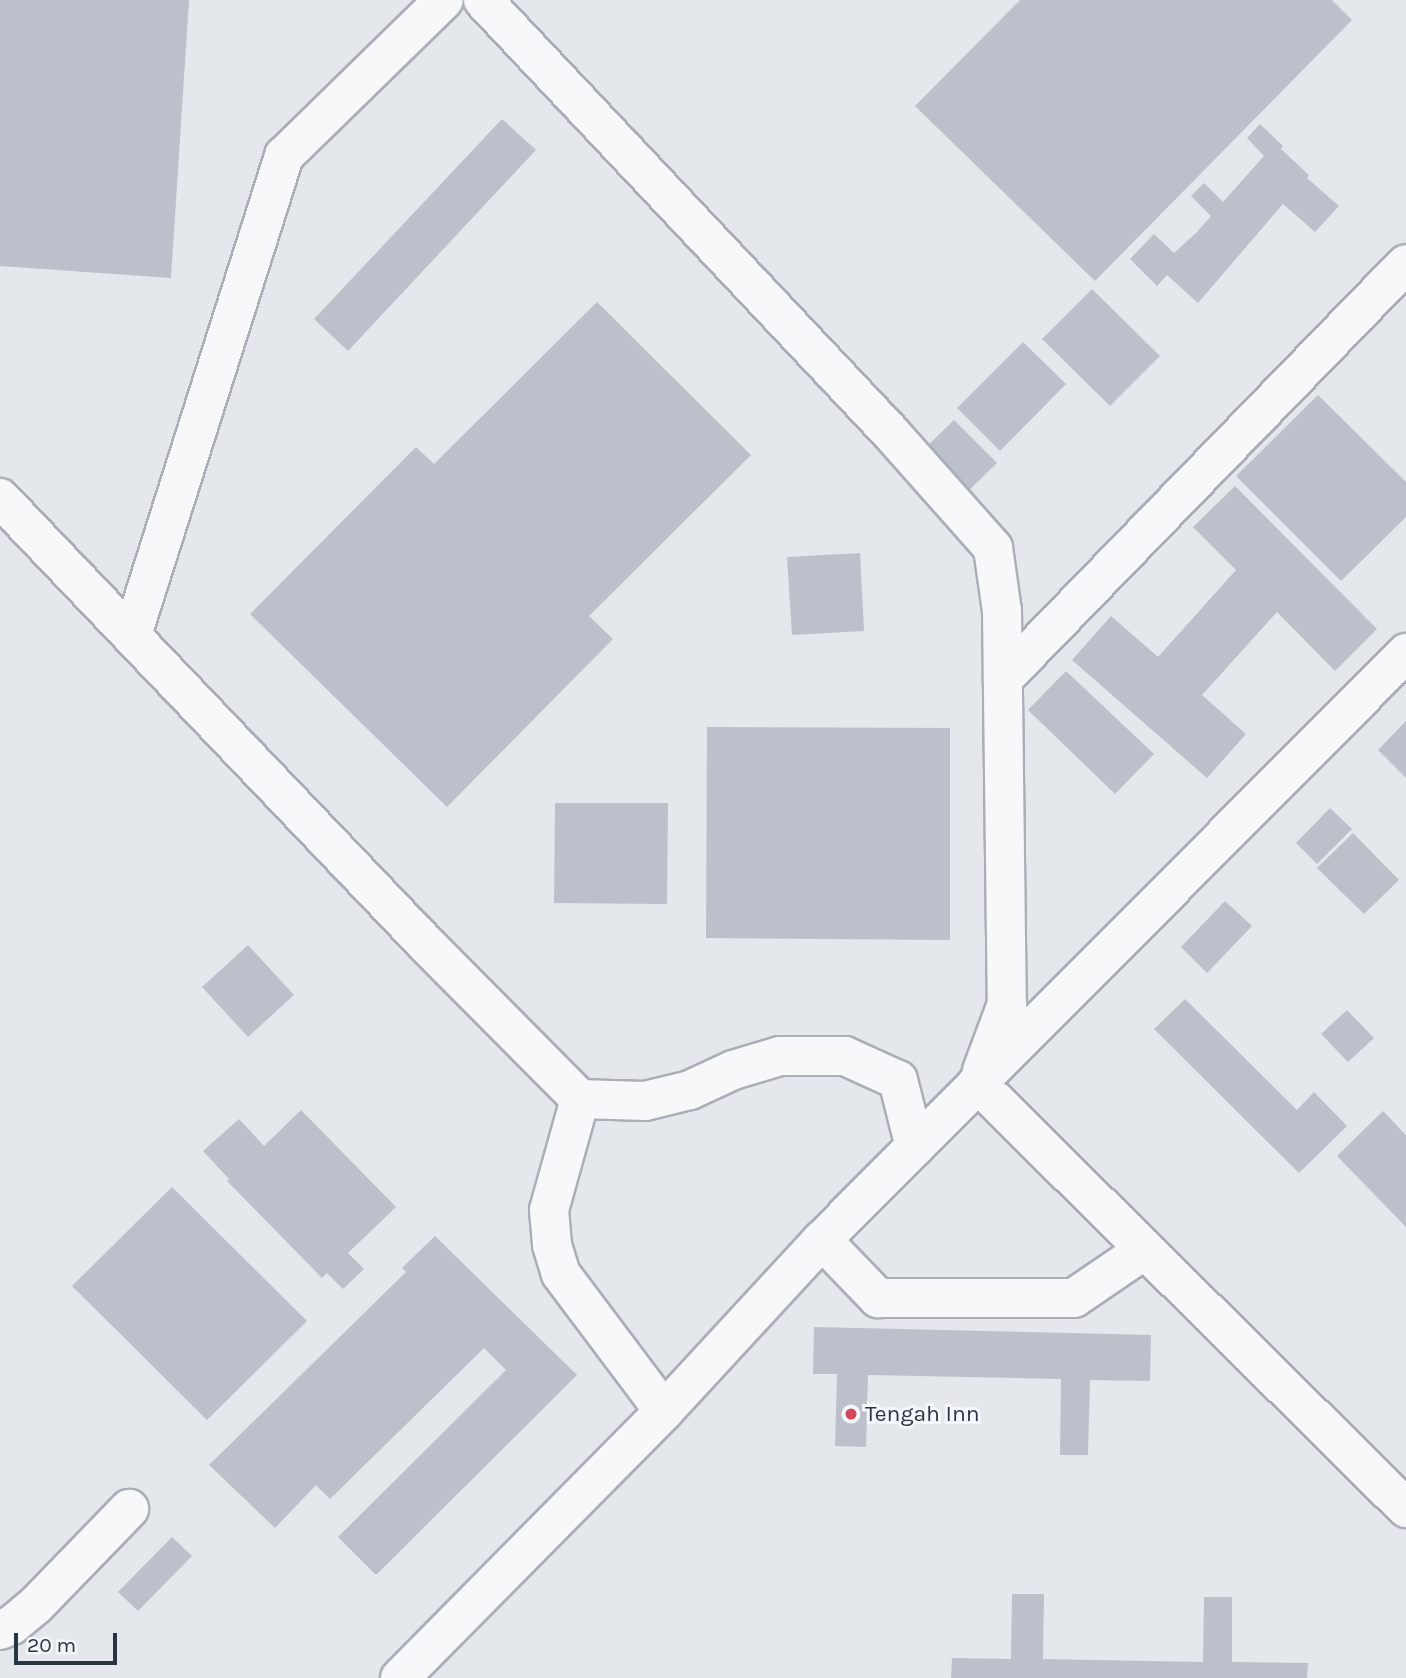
<!DOCTYPE html>
<style>
body{margin:0}
#map{position:relative;width:1406px;height:1678px;overflow:hidden;background:#e4e7ec;font-family:Karla,sans-serif}
div>[style]{position:absolute}
[style*='--x']{left:calc(var(--x)*1px);top:calc(var(--y)*1px);width:calc(var(--w)*1px);rotate:calc(var(--a)*1deg)}
.building>*{inset:0;background:#bbc0ca}
.roads{filter:drop-shadow(2px 0 #a9aeb7) drop-shadow(-2px 0 #a9aeb7) drop-shadow(0 2px #a9aeb7) drop-shadow(0 -2px #a9aeb7)}
.minor>*{height:38px;margin:-19px;padding:0 19px;transform-origin:19px;border-radius:19px;background:#f7f8fa}
.dots>*{width:19px;height:19px;translate:-50% -50%;box-sizing:border-box;border:4px solid #f4f6f9;border-radius:50%}
span{translate:-50% -50%;white-space:nowrap;text-align:center;line-height:1.15;-webkit-text-stroke:6px #f4f6f9;paint-order:stroke}
.poi-label{font-size:23px;color:#2b3445}
.left{translate:0 -50%;text-align:left}
.scale{position:absolute;left:14px;top:1633px;width:103px;height:32px;box-sizing:border-box;border:4px solid #2b3445;border-top:0;padding-left:9px;font-size:21px;line-height:24px;white-space:nowrap;color:#2b3445;-webkit-text-stroke:5px #f4f6f9;paint-order:stroke}
</style>
<div id="map">
<div class="building">
<i style="clip-path:polygon(0 0,189px 0,171px 278px,0 266px)"></i>
<i style="clip-path:polygon(1020px 0,1332px 0,1352px 20px,1095px 281px,915px 106px)"></i>
<i style="clip-path:polygon(502px 119px,536px 150px,348px 351px,314px 319px)"></i>
<i style="clip-path:polygon(1260px 124px,1283px 146px,1281px 149px,1309px 175px,1307px 178px,1339px 206px,1315px 232px,1283px 204px,1198px 303px,1167px 275px,1157px 286px,1130px 259px,1154px 234px,1174px 253px,1197px 232px,1211px 216px,1191px 196px,1204px 183px,1223px 202px,1264px 156px,1247px 138px)"></i>
<i style="clip-path:polygon(1092px 289px,1160px 356px,1110px 406px,1042px 339px)"></i>
<i style="clip-path:polygon(597px 302px,751px 455px,589px 616px,613px 639px,447px 807px,250px 614px,416px 447px,434px 464px)"></i>
<i style="clip-path:polygon(1023px 342px,1066px 384px,1000px 451px,957px 408px)"></i>
<i style="clip-path:polygon(1318px 395px,1406px 482px,1406px 517px,1341px 581px,1236px 476px)"></i>
<i style="clip-path:polygon(954px 420px,997px 463px,961px 498px,918px 455px)"></i>
<i style="clip-path:polygon(1235px 486px,1377px 629px,1335px 671px,1277px 612px,1202px 695px,1246px 734px,1207px 778px,1072px 660px,1111px 616px,1158px 657px,1236px 570px,1193px 527px)"></i>
<i style="clip-path:polygon(860px 553px,864px 631px,792px 635px,787px 557px)"></i>
<i style="clip-path:polygon(1066px 671px,1154px 754px,1115px 794px,1028px 710px)"></i>
<i style="clip-path:polygon(1406px 721px,1406px 778px,1378px 750px)"></i>
<i style="clip-path:polygon(707px 727px,950px 728px,950px 940px,706px 938px)"></i>
<i style="clip-path:polygon(555px 803px,668px 803px,667px 904px,554px 903px)"></i>
<i style="clip-path:polygon(1330px 808px,1352px 829px,1317px 864px,1296px 843px)"></i>
<i style="clip-path:polygon(1353px 833px,1399px 880px,1364px 914px,1317px 868px)"></i>
<i style="clip-path:polygon(1225px 901px,1252px 926px,1207px 973px,1181px 947px)"></i>
<i style="clip-path:polygon(248px 945px,294px 995px,248px 1037px,202px 987px)"></i>
<i style="clip-path:polygon(1185px 999px,1297px 1110px,1314px 1092px,1347px 1126px,1299px 1173px,1154px 1029px)"></i>
<i style="clip-path:polygon(1347px 1010px,1374px 1038px,1348px 1062px,1321px 1034px)"></i>
<i style="clip-path:polygon(301px 1110px,396px 1207px,348px 1253px,364px 1269px,343px 1289px,327px 1273px,322px 1278px,227px 1181px,229px 1179px,203px 1151px,239px 1119px,264px 1146px)"></i>
<i style="clip-path:polygon(1383px 1111px,1406px 1135px,1406px 1227px,1337px 1156px)"></i>
<i style="clip-path:polygon(172px 1187px,307px 1321px,207px 1420px,72px 1286px)"></i>
<i style="clip-path:polygon(435px 1236px,577px 1375px,376px 1575px,338px 1537px,506px 1370px,484px 1348px,330px 1499px,316px 1485px,275px 1528px,209px 1465px,406px 1272px,402px 1268px)"></i>
<i style="clip-path:polygon(814px 1327px,1151px 1335px,1150px 1381px,1090px 1380px,1088px 1455px,1060px 1455px,1061px 1379px,868px 1375px,866px 1447px,835px 1446px,837px 1374px,813px 1374px)"></i>
<i style="clip-path:polygon(172px 1537px,192px 1556px,138px 1611px,118px 1592px)"></i>
<i style="clip-path:polygon(1012px 1594px,1044px 1594px,1043px 1659px,1203px 1662px,1204px 1597px,1232px 1597px,1232px 1662px,1308px 1663px,1307px 1678px,951px 1678px,952px 1658px,1011px 1659px)"></i>
</div>
<div class="roads">
<div class="minor">
<i style="--x:483;--y:0;--w:595;--a:46.7"></i>
<i style="--x:891;--y:433;--w:154;--a:48.4"></i>
<i style="--x:993;--y:548;--w:64;--a:81.9"></i>
<i style="--x:1002;--y:611;--w:393;--a:89.3"></i>
<i style="--x:1007;--y:1004;--w:72;--a:110.5"></i>
<i style="--x:0;--y:498;--w:614;--a:46.32"></i>
<i style="--x:424;--y:942;--w:221;--a:45.2"></i>
<i style="--x:580;--y:1099;--w:65;--a:1.8"></i>
<i style="--x:645;--y:1101;--w:46;--a:-13.7"></i>
<i style="--x:690;--y:1090;--w:47;--a:-24.9"></i>
<i style="--x:733;--y:1070;--w:49;--a:-16.6"></i>
<i style="--x:780;--y:1056;--w:65;--a:0"></i>
<i style="--x:845;--y:1056;--w:58;--a:24.4"></i>
<i style="--x:898;--y:1080;--w:69;--a:75.8"></i>
<i style="--x:132;--y:635;--w:503;--a:-72.39"></i>
<i style="--x:284;--y:156;--w:223;--a:-44.3"></i>
<i style="--x:1003;--y:679;--w:578;--a:-45.84"></i>
<i style="--x:977;--y:1083;--w:604;--a:44.73"></i>
<i style="--x:580;--y:1099;--w:115;--a:105.6"></i>
<i style="--x:549;--y:1210;--w:35;--a:85"></i>
<i style="--x:552;--y:1245;--w:30;--a:73"></i>
<i style="--x:561;--y:1274;--w:171;--a:53.1"></i>
<i style="--x:822;--y:1240;--w:81;--a:46"></i>
<i style="--x:878;--y:1298;--w:196;--a:0"></i>
<i style="--x:1074;--y:1298;--w:83;--a:-34.3"></i>
<i style="--x:0;--y:1630;--w:13;--a:-23"></i>
<i style="--x:12;--y:1625;--w:31;--a:-40"></i>
<i style="--x:36;--y:1605;--w:134;--a:-45.9"></i>
<i style="--x:400;--y:1678;--w:375;--a:-45.3"></i>
<i style="--x:664;--y:1411;--w:233;--a:-47.3"></i>
<i style="--x:822;--y:1240;--w:828;--a:-45.15"></i>
</div>
</div>
<div class="dots">
<i style="left:851px;top:1414px;background:#d1495b"></i>
</div>
<div class="poi-label">
<span class="left" style="left:865px;top:1414px">Tengah Inn</span>
</div>
<div class="scale">20 m</div>
</div>
